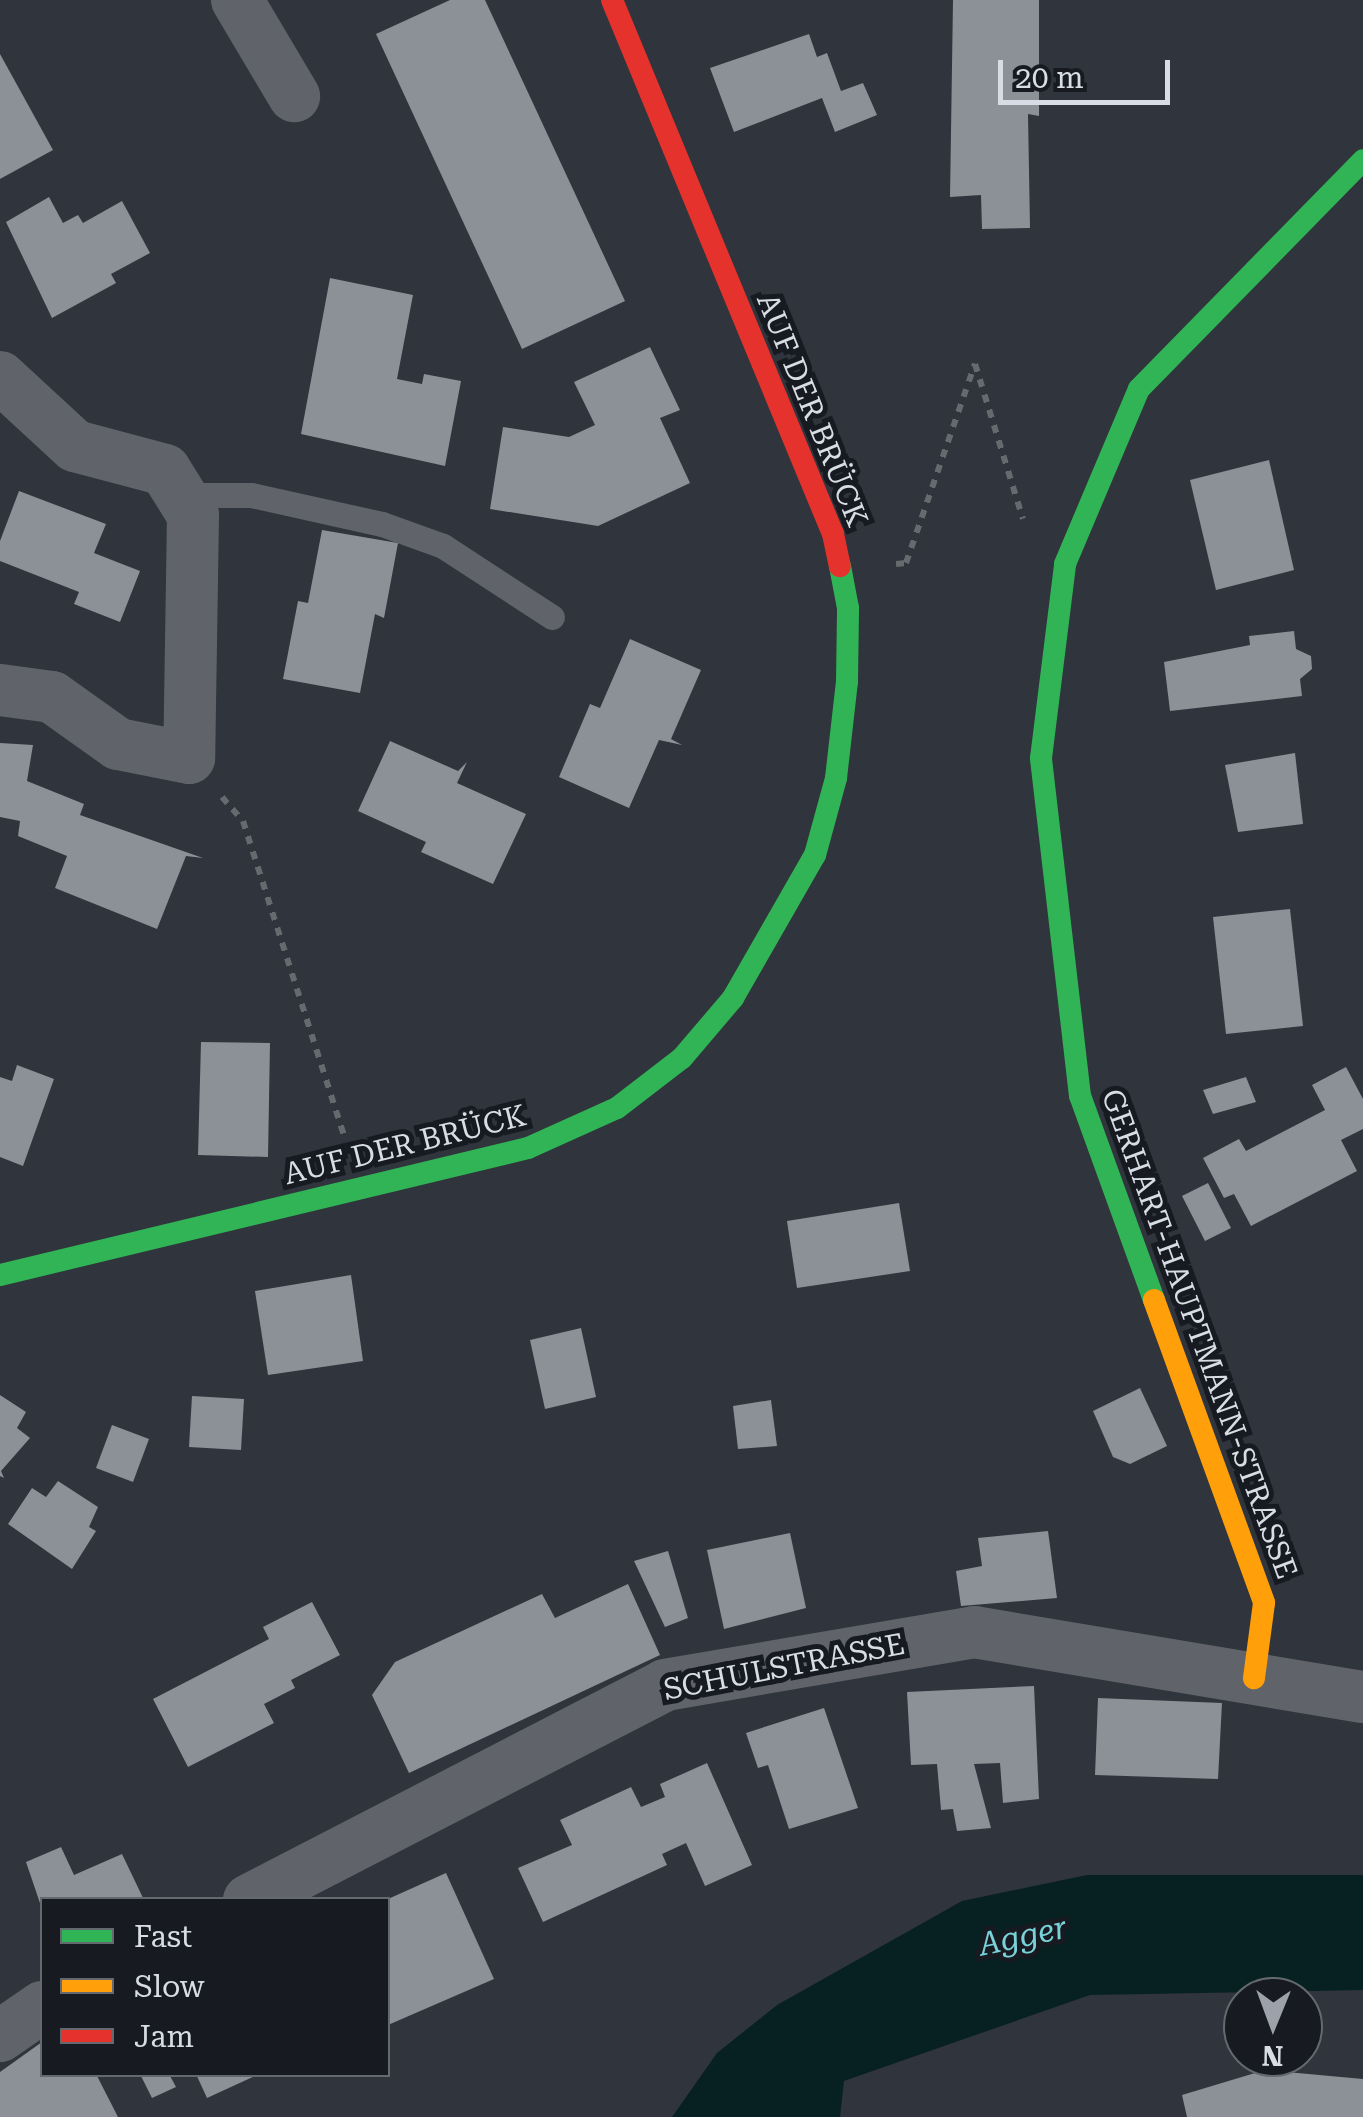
<!DOCTYPE html>
<meta charset="utf-8">
<style>
body{margin:0}
#map{position:relative;width:1363px;height:2117px;overflow:hidden;background:#30343c;font-family:"Roboto Serif",serif}
div>[style]{position:absolute}
[style*='--x']{left:calc(var(--x)*1px);top:calc(var(--y)*1px);width:calc(var(--w)*1px);rotate:calc(var(--a)*1deg)}
.water>*{inset:0;background:#072123}
.building>*{inset:0;background:#8c9097}
.path>*{height:6px;margin-top:-3px;transform-origin:0;background:repeating-linear-gradient(90deg,#66696d 0 8px,transparent 0 16px)}
.lane>*{height:25px;margin:-12.5px;padding:0 12.5px;transform-origin:12.5px;border-radius:12.5px;background:#60646a}
.street>*{height:52px;margin:-26px;padding:0 26px;transform-origin:26px;border-radius:26px;background:#60646a}
.fast>*{height:22px;margin:-11px;padding:0 11px;transform-origin:11px;border-radius:11px;background:#30b455}
.slow>*{height:22px;margin:-11px;padding:0 11px;transform-origin:11px;border-radius:11px;background:#ff9f0a}
.jam>*{height:22px;margin:-11px;padding:0 11px;transform-origin:11px;border-radius:11px;background:#e5322d}
span{translate:-50% -50%;white-space:nowrap;text-align:center;line-height:1.15;-webkit-text-stroke:10px #171b21;paint-order:stroke}
.street-label{font-size:30px;color:#d8dde5}
.water-label{font-size:32px;color:#78d2d8;font-style:italic}
.legend{position:absolute;left:40px;top:1897px;width:350px;height:180px;box-sizing:border-box;background:#171b21;border:2px solid #64696f;margin:0;padding:12px 18px;list-style:none;font-size:30px;color:#d8dde5}
.legend li{display:flex;align-items:center;gap:20px;height:50px}
.legend b{width:50px;border:2px solid #64696f}
.north{position:absolute;left:1223px;top:1977px;width:100px;height:100px;box-sizing:border-box;background:#171b21;border:2px solid #64696f;border-radius:50%;rotate:181deg;font-size:28px;font-weight:700;line-height:40px;text-align:center;color:#d8dde5}
.north::after{content:'';display:block;margin:auto;width:35px;height:45px;background:#9da2aa;clip-path:polygon(50% 0,100% 100%,50% 72%,0 100%)}
.scale{position:absolute;left:998px;top:60px;width:172px;height:45px;box-sizing:border-box;border:5px solid #d8dde5;border-top:0;padding-left:12px;font-size:30px;line-height:35px;white-space:nowrap;color:#d8dde5;-webkit-text-stroke:8px #171b21;paint-order:stroke}
</style>
<div id="map">
<div class="water">
<i style="clip-path:polygon(1087px 1875px,1363px 1875px,1363px 1990px,1090px 1995px,844px 2081px,840px 2117px,672px 2117px,717px 2053px,777px 2005px,962px 1901px)"></i>
</div>
<div class="building">
<i style="clip-path:polygon(450px 0,485px 0,625px 301px,522px 349px,376px 34px)"></i>
<i style="clip-path:polygon(953px 0,1039px 0,1039px 116px,1028px 114px,1030px 228px,982px 229px,981px 195px,950px 197px)"></i>
<i style="clip-path:polygon(809px 34px,817px 57px,827px 53px,841px 91px,863px 83px,877px 115px,835px 132px,822px 98px,734px 132px,710px 68px)"></i>
<i style="clip-path:polygon(0 54px,53px 150px,0 179px)"></i>
<i style="clip-path:polygon(49px 197px,63px 223px,78px 215px,83px 223px,122px 201px,150px 253px,111px 274px,116px 283px,52px 318px,6px 222px)"></i>
<i style="clip-path:polygon(330px 278px,413px 295px,397px 379px,422px 384px,424px 374px,461px 381px,445px 466px,301px 434px)"></i>
<i style="clip-path:polygon(650px 347px,680px 410px,660px 418px,690px 483px,598px 526px,490px 509px,503px 427px,569px 437px,595px 425px,574px 382px)"></i>
<i style="clip-path:polygon(1269px 460px,1294px 570px,1216px 590px,1190px 480px)"></i>
<i style="clip-path:polygon(19px 491px,106px 524px,94px 553px,140px 571px,120px 622px,74px 604px,79px 592px,0 561px,0 541px)"></i>
<i style="clip-path:polygon(322px 530px,398px 543px,384px 618px,375px 614px,360px 693px,283px 679px,298px 601px,308px 603px)"></i>
<i style="clip-path:polygon(1294px 631px,1296px 649px,1311px 656px,1312px 669px,1300px 679px,1302px 696px,1170px 711px,1164px 662px,1250px 645px,1249px 636px)"></i>
<i style="clip-path:polygon(630px 639px,701px 670px,671px 739px,682px 745px,659px 740px,629px 808px,559px 777px,590px 704px,600px 708px)"></i>
<i style="clip-path:polygon(390px 741px,458px 771px,467px 762px,457px 783px,526px 814px,493px 884px,421px 852px,426px 842px,358px 811px)"></i>
<i style="clip-path:polygon(0 743px,33px 745px,27px 781px,84px 804px,80px 815px,203px 858px,186px 856px,157px 929px,55px 888px,67px 856px,18px 836px,20px 821px,0 817px)"></i>
<i style="clip-path:polygon(1295px 753px,1303px 824px,1238px 832px,1225px 765px)"></i>
<i style="clip-path:polygon(1290px 909px,1303px 1026px,1226px 1034px,1213px 917px)"></i>
<i style="clip-path:polygon(201px 1042px,270px 1043px,268px 1157px,198px 1155px)"></i>
<i style="clip-path:polygon(17px 1065px,54px 1079px,23px 1166px,0 1157px,0 1077px,12px 1081px)"></i>
<i style="clip-path:polygon(1346px 1067px,1363px 1099px,1363px 1129px,1341px 1140px,1357px 1171px,1251px 1226px,1234px 1194px,1224px 1198px,1203px 1158px,1239px 1139px,1246px 1151px,1325px 1110px,1312px 1085px)"></i>
<i style="clip-path:polygon(1246px 1077px,1256px 1102px,1213px 1114px,1203px 1090px)"></i>
<i style="clip-path:polygon(1208px 1183px,1231px 1228px,1205px 1241px,1182px 1196px)"></i>
<i style="clip-path:polygon(899px 1203px,910px 1271px,797px 1288px,787px 1221px)"></i>
<i style="clip-path:polygon(351px 1275px,363px 1361px,268px 1375px,255px 1291px)"></i>
<i style="clip-path:polygon(581px 1328px,596px 1397px,545px 1409px,530px 1340px)"></i>
<i style="clip-path:polygon(1140px 1388px,1167px 1446px,1130px 1464px,1113px 1457px,1093px 1411px)"></i>
<i style="clip-path:polygon(0 1395px,26px 1412px,17px 1428px,30px 1438px,1px 1471px,4px 1478px,0 1476px)"></i>
<i style="clip-path:polygon(192px 1396px,244px 1399px,241px 1450px,189px 1447px)"></i>
<i style="clip-path:polygon(771px 1400px,777px 1446px,738px 1449px,733px 1406px)"></i>
<i style="clip-path:polygon(112px 1425px,149px 1439px,133px 1482px,96px 1468px)"></i>
<i style="clip-path:polygon(58px 1481px,98px 1507px,89px 1527px,96px 1531px,72px 1569px,8px 1524px,32px 1488px,46px 1497px)"></i>
<i style="clip-path:polygon(1048px 1531px,1057px 1598px,961px 1606px,956px 1571px,982px 1566px,978px 1538px)"></i>
<i style="clip-path:polygon(790px 1533px,806px 1608px,724px 1629px,707px 1550px)"></i>
<i style="clip-path:polygon(668px 1551px,688px 1618px,665px 1627px,634px 1561px)"></i>
<i style="clip-path:polygon(628px 1584px,660px 1655px,409px 1773px,372px 1695px,395px 1662px,542px 1594px,555px 1618px)"></i>
<i style="clip-path:polygon(312px 1602px,340px 1655px,291px 1680px,295px 1688px,264px 1704px,274px 1723px,188px 1767px,153px 1699px,269px 1639px,263px 1627px)"></i>
<i style="clip-path:polygon(1034px 1686px,1039px 1799px,1003px 1803px,1000px 1763px,974px 1764px,991px 1828px,957px 1831px,953px 1809px,941px 1810px,937px 1764px,911px 1765px,907px 1692px)"></i>
<i style="clip-path:polygon(1098px 1698px,1222px 1703px,1218px 1779px,1095px 1775px)"></i>
<i style="clip-path:polygon(824px 1708px,858px 1808px,789px 1829px,768px 1765px,758px 1768px,746px 1733px)"></i>
<i style="clip-path:polygon(707px 1763px,752px 1865px,705px 1886px,686px 1843px,662px 1854px,667px 1865px,543px 1922px,518px 1868px,572px 1845px,560px 1820px,631px 1787px,641px 1807px,665px 1797px,660px 1784px)"></i>
<i style="clip-path:polygon(61px 1847px,74px 1875px,122px 1854px,144px 1900px,42px 1900px,42px 1909px,26px 1862px)"></i>
<i style="clip-path:polygon(446px 1873px,494px 1979px,388px 2025px,388px 1899px)"></i>
<i style="clip-path:polygon(42px 2042px,42px 2074px,96px 2074px,118px 2117px,0 2117px,0 2072px)"></i>
<i style="clip-path:polygon(1265px 2070px,1363px 2079px,1363px 2117px,1187px 2117px,1182px 2095px)"></i>
<i style="clip-path:polygon(140px 2074px,169px 2074px,176px 2087px,152px 2098px)"></i>
<i style="clip-path:polygon(196px 2074px,259px 2074px,207px 2098px)"></i>
</div>
<div class="path">
<i style="--x:896;--y:564;--w:10;--a:-6"></i>
<i style="--x:906;--y:563;--w:211;--a:-70.9"></i>
<i style="--x:975;--y:364;--w:162;--a:72.8"></i>
<i style="--x:222;--y:797;--w:32;--a:49"></i>
<i style="--x:243;--y:821;--w:331;--a:72.2"></i>
</div>
<div class="lane">
<i style="--x:180;--y:495;--w:71;--a:0"></i>
<i style="--x:251;--y:495;--w:134;--a:12.5"></i>
<i style="--x:382;--y:524;--w:65;--a:19.8"></i>
<i style="--x:443;--y:546;--w:130;--a:33.1"></i>
</div>
<div class="street">
<i style="--x:237;--y:0;--w:112;--a:59.3"></i>
<i style="--x:0;--y:377;--w:102;--a:42.6"></i>
<i style="--x:75;--y:446;--w:93;--a:14.9"></i>
<i style="--x:165;--y:470;--w:53;--a:58.1"></i>
<i style="--x:193;--y:515;--w:243;--a:90.9"></i>
<i style="--x:189;--y:758;--w:72;--a:-168.8"></i>
<i style="--x:118;--y:744;--w:81;--a:-144.5"></i>
<i style="--x:52;--y:697;--w:52;--a:-172.3"></i>
<i style="--x:249;--y:1900;--w:468;--a:-27.3"></i>
<i style="--x:665;--y:1685;--w:314;--a:-9.7"></i>
<i style="--x:974;--y:1632;--w:394;--a:9.5"></i>
<i style="--x:0;--y:2036;--w:51;--a:-34.6"></i>
</div>
<div class="fast">
<i style="--x:0;--y:1275;--w:543;--a:-13.52"></i>
<i style="--x:528;--y:1148;--w:98;--a:-24.2"></i>
<i style="--x:617;--y:1108;--w:82;--a:-37.6"></i>
<i style="--x:682;--y:1058;--w:79;--a:-49.6"></i>
<i style="--x:733;--y:998;--w:165;--a:-60.2"></i>
<i style="--x:815;--y:855;--w:80;--a:-74.7"></i>
<i style="--x:836;--y:778;--w:97;--a:-83.5"></i>
<i style="--x:847;--y:682;--w:74;--a:-89.2"></i>
<i style="--x:848;--y:608;--w:43;--a:-100.8"></i>
<i style="--x:1154;--y:1300;--w:217;--a:-109.9"></i>
<i style="--x:1080;--y:1096;--w:340;--a:-96.6"></i>
<i style="--x:1041;--y:758;--w:195;--a:-82.9"></i>
<i style="--x:1065;--y:564;--w:190;--a:-67.1"></i>
<i style="--x:1139;--y:389;--w:320;--a:-45.6"></i>
</div>
<div class="slow">
<i style="--x:1154;--y:1300;--w:322;--a:70"></i>
<i style="--x:1264;--y:1603;--w:76;--a:97.6"></i>
</div>
<div class="jam">
<i style="--x:612;--y:0;--w:578;--a:67.52"></i>
<i style="--x:833;--y:534;--w:33;--a:78"></i>
</div>
<div class="street-label">
<span style="left:812px;top:410px;rotate:68deg">AUF DER BRÜCK</span>
<span style="left:405px;top:1145px;rotate:-14deg">AUF DER BRÜCK</span>
<span style="left:1199px;top:1334px;rotate:70deg">GERHART-HAUPTMANN-STRASSE</span>
<span style="left:784px;top:1667px;rotate:-11deg">SCHULSTRASSE</span>
</div>
<div class="water-label">
<span style="left:1023px;top:1936px;rotate:-12deg">Agger</span>
</div>
<ul class="legend">
<li><b style="height:12px;background:#30b455"></b>Fast</li>
<li><b style="height:12px;background:#ff9f0a"></b>Slow</li>
<li><b style="height:12px;background:#e5322d"></b>Jam</li>
</ul>
<div class="north">N</div>
<div class="scale">20 m</div>
</div>
